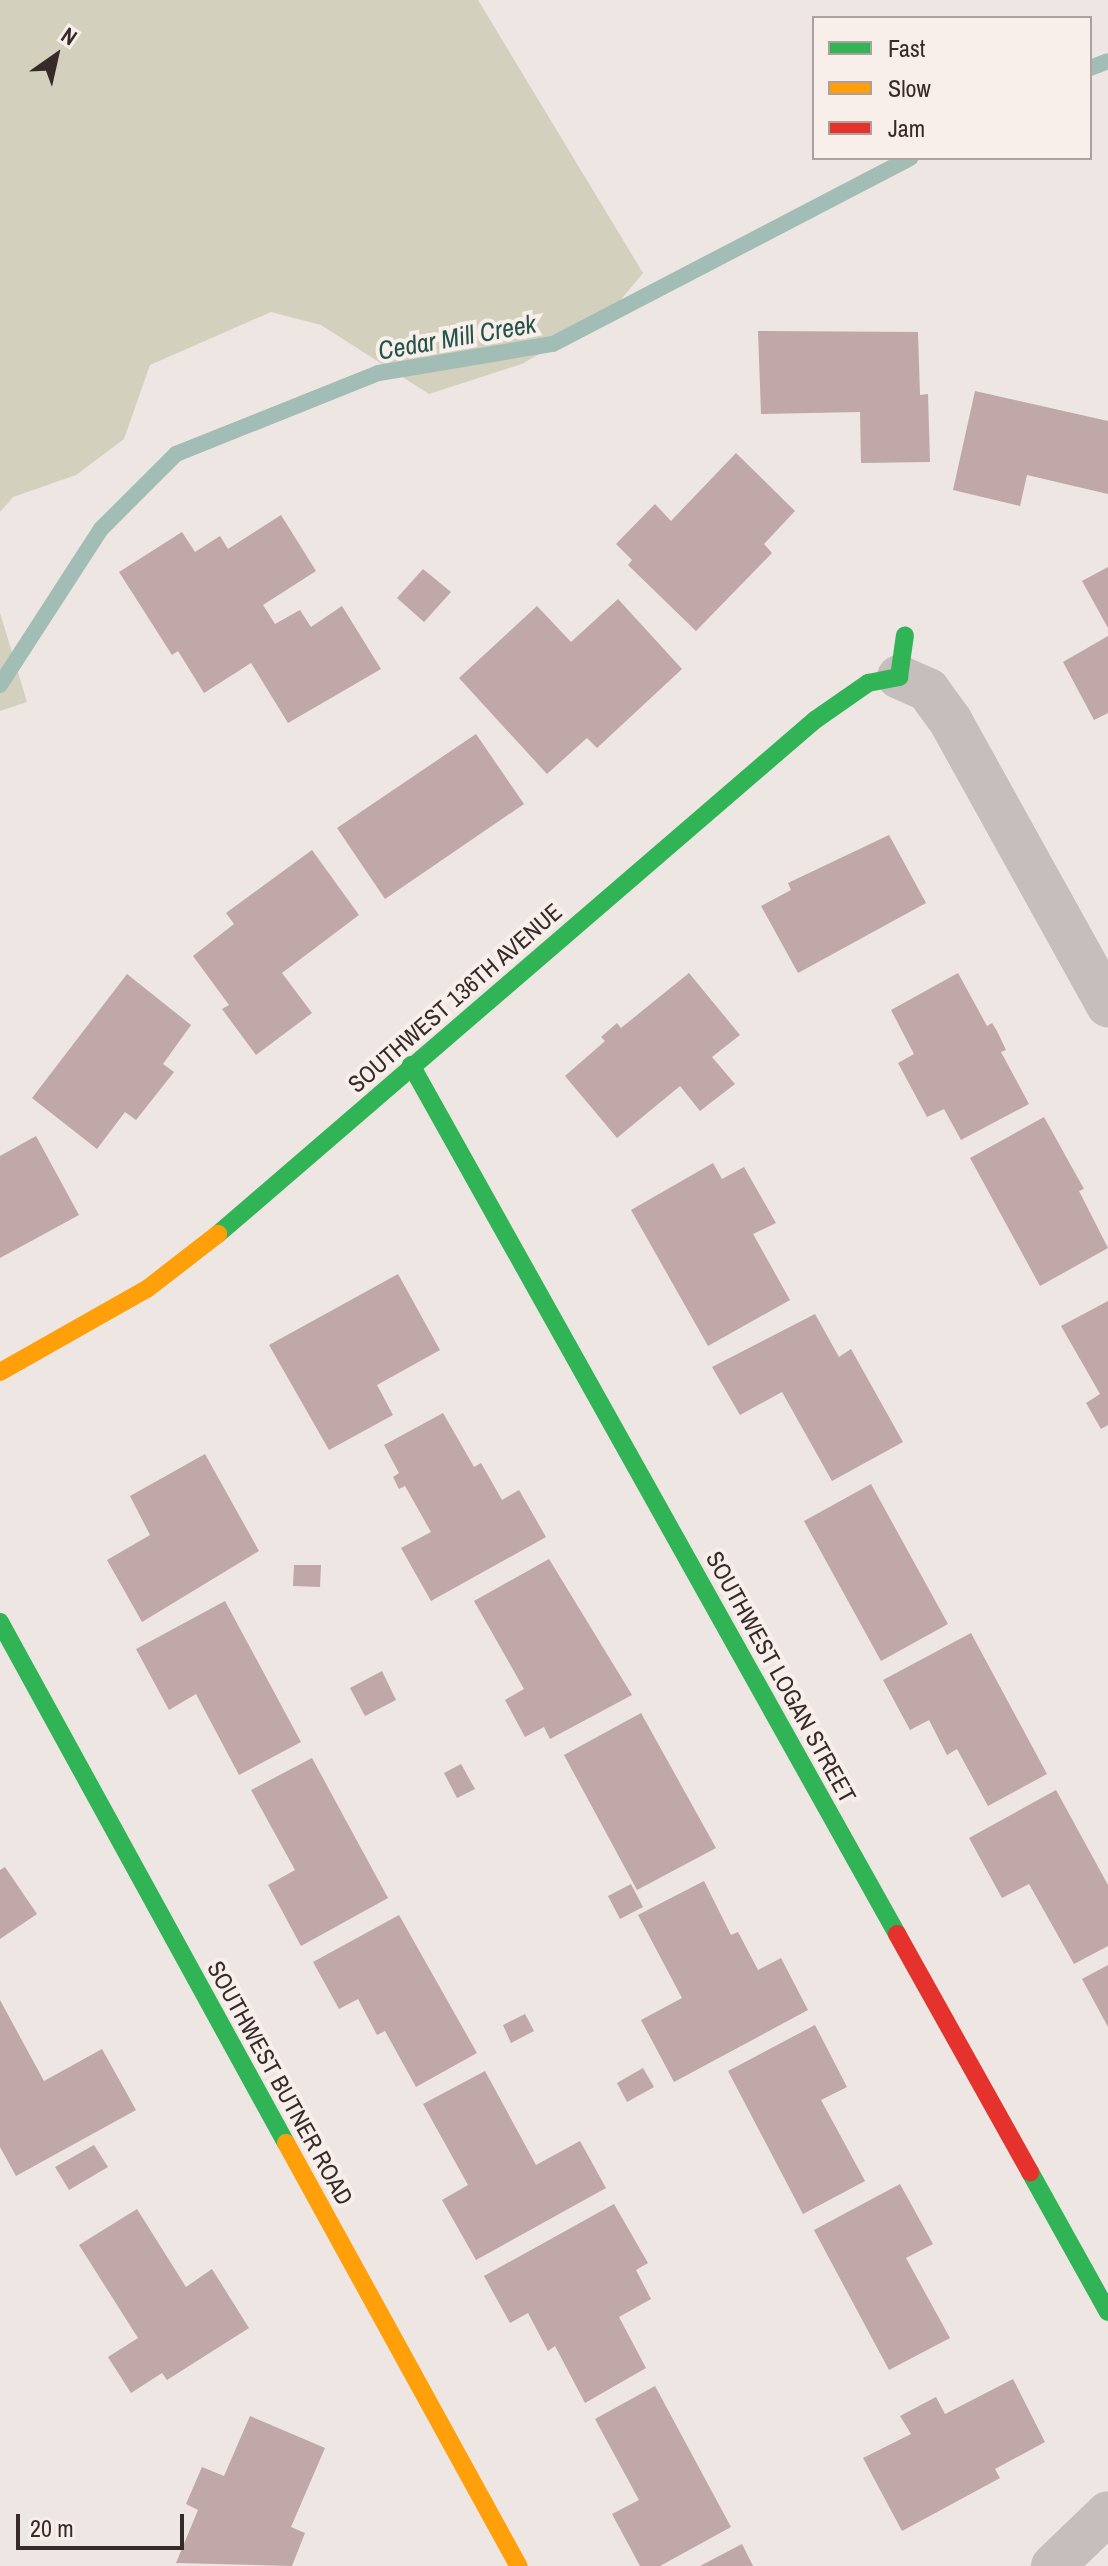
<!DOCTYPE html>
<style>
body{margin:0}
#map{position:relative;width:1108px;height:2566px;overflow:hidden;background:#ede6e3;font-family:"Archivo Narrow",sans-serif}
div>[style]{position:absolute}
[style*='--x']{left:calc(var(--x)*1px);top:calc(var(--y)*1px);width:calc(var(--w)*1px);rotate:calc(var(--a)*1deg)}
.green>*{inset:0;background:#d3d0be}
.stream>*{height:16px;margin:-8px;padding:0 8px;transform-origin:8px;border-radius:8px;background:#a1bdb5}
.building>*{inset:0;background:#bfa8a7}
.street>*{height:44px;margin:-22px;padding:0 22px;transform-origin:22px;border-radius:22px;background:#c6bebc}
.fast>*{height:18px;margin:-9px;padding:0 9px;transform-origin:9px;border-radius:9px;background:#30b455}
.slow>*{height:18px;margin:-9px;padding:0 9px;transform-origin:9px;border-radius:9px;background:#ff9f0a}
.jam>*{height:18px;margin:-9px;padding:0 9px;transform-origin:9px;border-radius:9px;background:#e5322d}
span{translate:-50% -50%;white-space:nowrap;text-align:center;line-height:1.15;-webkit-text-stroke:8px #f8efeb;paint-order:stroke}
.street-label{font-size:24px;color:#372b2a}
.water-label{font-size:26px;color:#23544a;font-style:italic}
.legend{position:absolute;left:812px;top:16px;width:280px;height:144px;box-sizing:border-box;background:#f8efeb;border:2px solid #aba19e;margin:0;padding:10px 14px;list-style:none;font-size:24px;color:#372b2a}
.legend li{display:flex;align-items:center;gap:16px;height:40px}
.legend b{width:40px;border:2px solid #aba19e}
.north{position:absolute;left:16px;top:16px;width:80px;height:80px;-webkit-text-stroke:6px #f8efeb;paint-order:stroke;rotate:34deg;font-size:22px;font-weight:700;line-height:32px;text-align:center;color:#372b2a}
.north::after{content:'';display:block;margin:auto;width:28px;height:36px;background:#372b2a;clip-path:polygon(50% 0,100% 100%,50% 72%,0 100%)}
.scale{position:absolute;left:16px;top:2514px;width:168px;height:36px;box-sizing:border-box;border:4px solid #372b2a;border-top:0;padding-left:10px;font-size:24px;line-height:28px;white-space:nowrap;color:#372b2a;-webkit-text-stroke:6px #f8efeb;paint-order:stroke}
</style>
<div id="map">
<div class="green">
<i style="clip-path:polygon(0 0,478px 0,643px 273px,610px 313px,522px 364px,429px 394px,321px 325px,271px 312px,150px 365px,124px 439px,76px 475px,13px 497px,0 512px)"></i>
<i style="clip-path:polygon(0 613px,27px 702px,0 711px)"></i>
</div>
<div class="stream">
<i style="--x:1090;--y:68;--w:19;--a:-21"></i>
<i style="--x:0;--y:685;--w:186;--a:-57.1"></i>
<i style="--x:101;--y:529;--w:106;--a:-45"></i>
<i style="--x:176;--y:454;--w:219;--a:-21.8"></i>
<i style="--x:379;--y:373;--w:176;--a:-9.5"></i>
<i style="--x:553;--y:344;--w:403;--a:-27.5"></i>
</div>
<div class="building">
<i style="clip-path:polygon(758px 331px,918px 332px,920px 395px,928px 394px,930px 462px,861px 463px,860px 412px,761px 414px)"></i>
<i style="clip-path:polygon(975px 391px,1108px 421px,1108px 494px,1027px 475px,1020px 506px,953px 490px)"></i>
<i style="clip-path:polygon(736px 453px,795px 511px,764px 544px,772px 553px,696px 631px,628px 565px,632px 560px,616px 544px,655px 504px,671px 521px)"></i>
<i style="clip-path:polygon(281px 515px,316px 571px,263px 605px,275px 624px,300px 610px,311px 627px,342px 606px,381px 669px,288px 723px,251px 663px,204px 693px,178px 651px,172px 655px,119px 572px,182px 532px,195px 552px,220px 536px,228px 549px)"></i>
<i style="clip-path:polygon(1108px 567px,1108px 628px,1082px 581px)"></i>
<i style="clip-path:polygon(423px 569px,451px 592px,424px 622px,397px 598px)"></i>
<i style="clip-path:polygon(618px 599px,682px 669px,597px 748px,587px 738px,547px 774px,459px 678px,537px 606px,571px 642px)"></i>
<i style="clip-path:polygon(1108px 636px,1108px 713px,1094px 720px,1063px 662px)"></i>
<i style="clip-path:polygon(476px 734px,524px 804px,385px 899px,337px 828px)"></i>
<i style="clip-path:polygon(889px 835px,926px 903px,798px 973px,761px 906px,791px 890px,788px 883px)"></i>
<i style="clip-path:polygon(312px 850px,359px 915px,282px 973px,312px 1013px,256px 1055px,222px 1009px,229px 1005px,193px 956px,234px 924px,226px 913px)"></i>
<i style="clip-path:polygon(689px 973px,740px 1035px,712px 1057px,735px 1084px,700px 1111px,680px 1086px,617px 1138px,565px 1076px,605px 1041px,601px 1037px,617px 1023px,621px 1028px)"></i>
<i style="clip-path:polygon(958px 973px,987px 1026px,992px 1023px,997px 1031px,1006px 1050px,1001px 1052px,1029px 1104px,961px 1140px,944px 1109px,927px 1117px,898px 1063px,914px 1054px,891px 1010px)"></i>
<i style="clip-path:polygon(127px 974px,191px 1025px,163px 1064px,174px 1072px,136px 1120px,125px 1112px,97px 1149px,32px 1098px)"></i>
<i style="clip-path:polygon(1044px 1117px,1084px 1189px,1079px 1191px,1108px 1248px,1040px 1286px,970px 1158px)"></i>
<i style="clip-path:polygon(36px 1136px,79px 1215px,0 1258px,0 1156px)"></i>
<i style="clip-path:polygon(713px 1163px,722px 1179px,744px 1167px,776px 1223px,753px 1234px,790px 1300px,708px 1346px,631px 1210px)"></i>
<i style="clip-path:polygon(398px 1274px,440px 1350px,377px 1385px,393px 1415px,329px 1450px,269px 1345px)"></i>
<i style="clip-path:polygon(1108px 1301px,1108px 1425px,1101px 1429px,1086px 1403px,1100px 1394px,1061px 1326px)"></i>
<i style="clip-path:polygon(815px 1314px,839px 1357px,851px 1349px,903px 1442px,832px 1481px,782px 1392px,740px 1415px,712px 1367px)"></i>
<i style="clip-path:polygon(443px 1413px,474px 1467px,481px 1463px,502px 1500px,519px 1490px,546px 1537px,431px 1601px,401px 1548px,431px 1532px,405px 1486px,399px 1489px,393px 1477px,399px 1473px,384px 1445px)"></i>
<i style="clip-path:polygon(205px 1454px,259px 1551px,142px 1622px,107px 1560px,150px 1535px,130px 1496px)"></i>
<i style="clip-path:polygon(871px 1484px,948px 1624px,881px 1661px,804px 1521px)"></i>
<i style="clip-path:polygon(549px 1559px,632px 1695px,550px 1739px,544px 1727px,525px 1737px,505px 1700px,524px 1689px,474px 1601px)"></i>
<i style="clip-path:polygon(294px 1565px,321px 1565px,320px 1587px,293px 1586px)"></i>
<i style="clip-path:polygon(225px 1601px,301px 1742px,239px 1775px,196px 1694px,169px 1710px,136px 1649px)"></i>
<i style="clip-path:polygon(971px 1633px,1047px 1774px,988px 1806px,957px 1749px,947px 1755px,929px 1720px,910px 1730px,883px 1680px)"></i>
<i style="clip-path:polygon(382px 1671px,396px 1700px,365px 1716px,350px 1688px)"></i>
<i style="clip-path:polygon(641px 1713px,716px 1848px,637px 1890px,564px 1755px)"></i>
<i style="clip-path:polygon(312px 1758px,388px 1898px,301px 1946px,268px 1885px,295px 1870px,251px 1790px)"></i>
<i style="clip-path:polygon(461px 1764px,475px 1789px,457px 1798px,444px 1773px)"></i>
<i style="clip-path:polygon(1056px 1790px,1108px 1885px,1108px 1946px,1074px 1964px,1029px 1884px,1002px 1898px,969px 1838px)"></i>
<i style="clip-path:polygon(5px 1867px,37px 1914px,0 1939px,0 1870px)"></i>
<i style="clip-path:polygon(704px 1881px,731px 1935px,738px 1932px,758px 1970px,781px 1958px,808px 2010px,674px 2082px,641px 2020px,682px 1998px,638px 1915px)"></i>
<i style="clip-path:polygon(631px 1884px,643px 1907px,620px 1919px,608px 1896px)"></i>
<i style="clip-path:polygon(399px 1915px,477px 2053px,416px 2087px,385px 2031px,377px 2035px,358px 1999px,339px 2009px,313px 1962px)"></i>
<i style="clip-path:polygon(1108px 1965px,1108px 2027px,1082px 1979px)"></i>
<i style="clip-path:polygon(0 2000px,44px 2081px,102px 2049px,136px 2110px,16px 2176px,0 2147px)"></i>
<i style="clip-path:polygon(525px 2014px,534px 2031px,511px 2043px,503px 2025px)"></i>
<i style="clip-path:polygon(815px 2025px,847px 2087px,821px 2100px,865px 2181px,803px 2214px,728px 2071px)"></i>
<i style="clip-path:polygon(643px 2068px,654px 2087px,627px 2102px,617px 2083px)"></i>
<i style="clip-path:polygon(485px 2071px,536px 2165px,580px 2141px,606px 2188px,476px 2260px,442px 2200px,468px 2185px,423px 2104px)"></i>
<i style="clip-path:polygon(94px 2145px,108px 2167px,69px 2190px,55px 2167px)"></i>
<i style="clip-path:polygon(900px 2184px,933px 2244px,906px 2258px,950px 2338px,889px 2370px,814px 2230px)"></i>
<i style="clip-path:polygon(614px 2204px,648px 2263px,636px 2270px,651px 2299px,619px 2317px,646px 2368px,585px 2403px,555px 2346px,548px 2351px,528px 2313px,510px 2323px,484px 2276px)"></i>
<i style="clip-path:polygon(137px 2209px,186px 2287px,212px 2269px,249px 2328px,167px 2380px,162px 2373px,131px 2393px,108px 2357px,138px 2338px,79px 2245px)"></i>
<i style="clip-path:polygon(1013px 2379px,1045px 2442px,995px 2469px,1000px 2478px,902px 2531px,863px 2458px,911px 2434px,900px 2416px,936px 2397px,945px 2414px)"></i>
<i style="clip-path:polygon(655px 2386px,731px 2527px,660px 2566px,640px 2566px,612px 2514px,639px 2500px,595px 2419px)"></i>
<i style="clip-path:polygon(250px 2416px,325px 2448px,291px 2527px,305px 2533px,292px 2566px,176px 2563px,198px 2510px,186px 2504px,202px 2467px,224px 2476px)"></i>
<i style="clip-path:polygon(742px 2544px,753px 2566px,700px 2566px)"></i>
</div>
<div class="street">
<i style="--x:899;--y:677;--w:32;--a:24"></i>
<i style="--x:928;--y:690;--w:39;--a:54"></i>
<i style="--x:951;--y:722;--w:324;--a:61"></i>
<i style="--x:1053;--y:2566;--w:76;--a:-43.9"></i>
</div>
<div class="fast">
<i style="--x:411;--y:1065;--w:996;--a:60.78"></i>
<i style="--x:218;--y:1234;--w:788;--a:-40.73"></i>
<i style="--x:815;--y:720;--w:65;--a:-34.9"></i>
<i style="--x:868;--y:683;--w:32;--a:-11"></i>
<i style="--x:899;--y:677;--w:42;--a:-81.9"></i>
<i style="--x:0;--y:1622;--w:594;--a:61.24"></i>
<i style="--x:1030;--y:2172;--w:160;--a:60.9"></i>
</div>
<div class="slow">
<i style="--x:0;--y:1372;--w:169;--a:-29.5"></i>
<i style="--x:147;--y:1289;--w:90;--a:-37.8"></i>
<i style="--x:286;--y:2143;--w:483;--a:61.2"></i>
</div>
<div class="jam">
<i style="--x:897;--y:1934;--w:273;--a:60.8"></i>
</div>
<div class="street-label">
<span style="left:455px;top:998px;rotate:-41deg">SOUTHWEST 136TH AVENUE</span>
<span style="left:781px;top:1677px;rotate:61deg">SOUTHWEST LOGAN STREET</span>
<span style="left:280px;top:2083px;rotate:61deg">SOUTHWEST BUTNER ROAD</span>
</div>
<div class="water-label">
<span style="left:457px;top:337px;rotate:-10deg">Cedar Mill Creek</span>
</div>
<ul class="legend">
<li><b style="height:10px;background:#30b455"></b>Fast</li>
<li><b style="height:10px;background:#ff9f0a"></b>Slow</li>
<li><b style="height:10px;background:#e5322d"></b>Jam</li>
</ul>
<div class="north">N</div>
<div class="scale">20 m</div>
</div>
